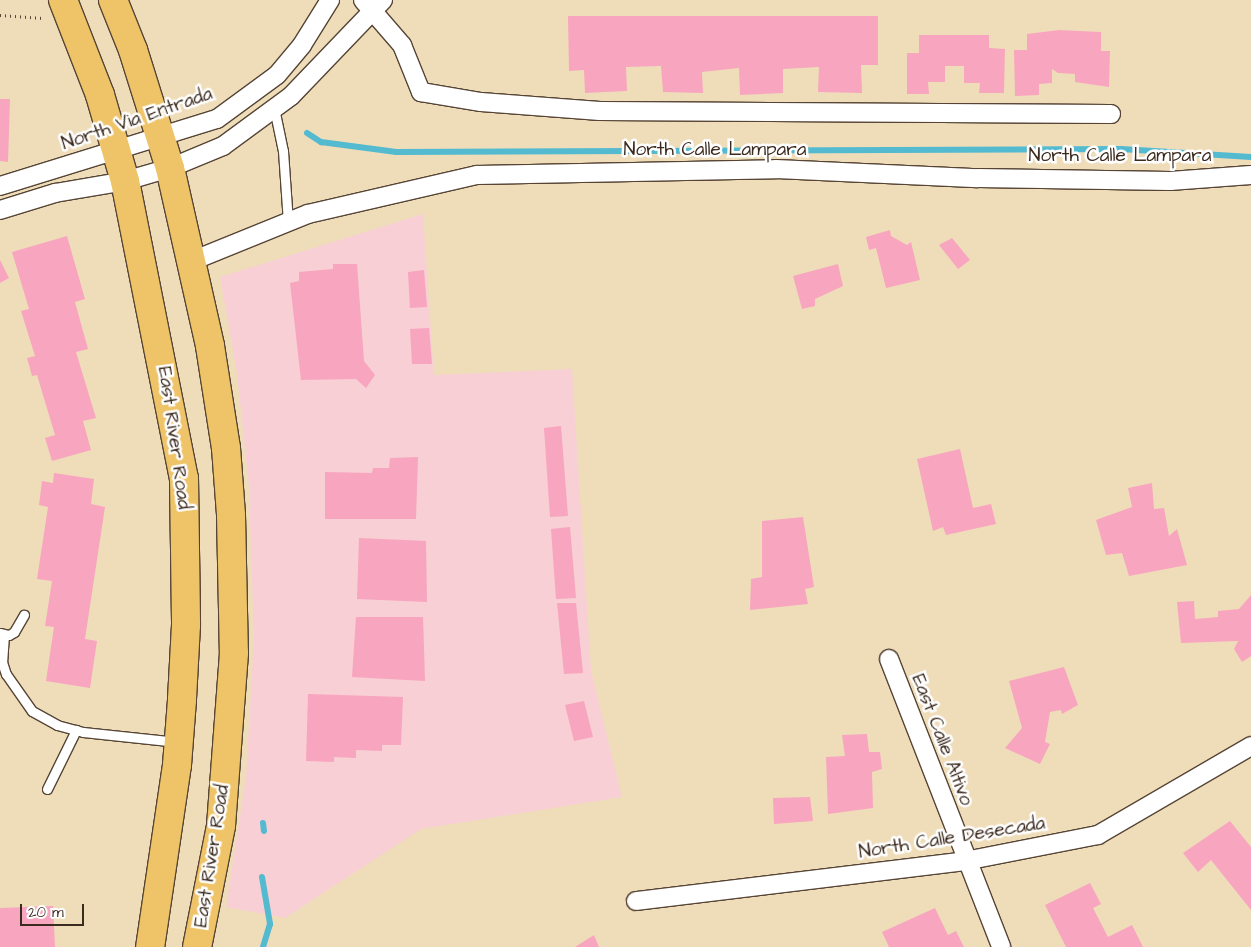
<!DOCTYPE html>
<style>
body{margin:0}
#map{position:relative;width:1251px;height:947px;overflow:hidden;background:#efddba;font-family:"Architects Daughter",sans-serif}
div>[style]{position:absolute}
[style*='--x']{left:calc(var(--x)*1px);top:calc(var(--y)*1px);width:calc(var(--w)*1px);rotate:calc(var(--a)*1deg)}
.built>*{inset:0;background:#f7cfd4}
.stream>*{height:6px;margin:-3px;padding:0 3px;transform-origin:3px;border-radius:3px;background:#53bad0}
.building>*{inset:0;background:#f8a5bf}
.path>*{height:3px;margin-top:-1.5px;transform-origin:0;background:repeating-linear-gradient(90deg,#564535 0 1px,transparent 0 5px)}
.roads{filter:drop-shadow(1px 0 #564535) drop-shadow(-1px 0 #564535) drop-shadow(0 1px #564535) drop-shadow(0 -1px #564535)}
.lane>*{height:9px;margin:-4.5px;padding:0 4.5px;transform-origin:4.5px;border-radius:4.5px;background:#fff}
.street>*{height:18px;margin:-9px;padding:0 9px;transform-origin:9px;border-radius:9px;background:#fff}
.primary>*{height:28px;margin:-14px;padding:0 14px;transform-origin:14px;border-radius:14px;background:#efc469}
span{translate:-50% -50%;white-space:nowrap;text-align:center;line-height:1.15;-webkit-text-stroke:5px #fff;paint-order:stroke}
.street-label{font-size:19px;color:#3b2a1e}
.scale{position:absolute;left:20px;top:904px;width:64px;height:22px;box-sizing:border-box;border:2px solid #3b2a1e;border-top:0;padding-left:6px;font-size:15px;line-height:18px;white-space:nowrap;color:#3b2a1e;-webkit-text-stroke:4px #fff;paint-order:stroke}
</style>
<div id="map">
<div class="built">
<i style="clip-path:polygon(423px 214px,434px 375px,572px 369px,591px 670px,622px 797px,421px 829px,285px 918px,226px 907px,246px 778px,254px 638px,249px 487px,237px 373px,220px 277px)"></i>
</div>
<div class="stream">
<i style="--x:307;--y:133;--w:17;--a:33"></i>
<i style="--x:321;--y:142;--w:76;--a:7.6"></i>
<i style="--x:396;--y:152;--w:725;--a:-0.24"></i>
<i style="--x:1121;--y:149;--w:130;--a:3.5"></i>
<i style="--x:263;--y:823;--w:8;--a:83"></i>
<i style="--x:262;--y:877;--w:48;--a:80.3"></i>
<i style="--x:270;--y:924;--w:24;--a:107"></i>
</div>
<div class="building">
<i style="clip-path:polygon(568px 16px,878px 16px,878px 65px,861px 65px,862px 93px,818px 92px,819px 67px,783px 69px,783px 93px,740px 95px,739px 68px,702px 72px,703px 93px,663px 92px,661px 66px,626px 67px,627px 91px,585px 93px,584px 70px,569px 71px)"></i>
<i style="clip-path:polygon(1059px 30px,1101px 32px,1101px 51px,1110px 51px,1109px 87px,1075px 82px,1075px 74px,1058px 73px,1052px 69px,1052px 83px,1039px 84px,1039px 95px,1015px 96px,1014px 50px,1027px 50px,1027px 34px)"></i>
<i style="clip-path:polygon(919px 35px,989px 35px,989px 48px,1005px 49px,1004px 93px,979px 93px,980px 83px,964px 83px,964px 66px,945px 66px,945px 82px,928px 82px,929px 94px,907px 94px,907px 53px,919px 53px)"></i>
<i style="clip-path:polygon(0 99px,10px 99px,8px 162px,0 161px)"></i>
<i style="clip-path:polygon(890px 230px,891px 236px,907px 245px,911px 242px,920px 280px,886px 288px,876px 248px,869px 250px,866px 237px)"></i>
<i style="clip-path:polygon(67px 236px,85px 299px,75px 302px,88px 349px,76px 352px,96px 418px,83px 421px,91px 450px,52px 461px,45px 438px,55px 435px,37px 375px,32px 376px,27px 358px,35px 356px,21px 311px,29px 309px,12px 252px)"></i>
<i style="clip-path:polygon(952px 238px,970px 260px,958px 269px,939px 245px)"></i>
<i style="clip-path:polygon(0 260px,9px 278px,0 283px)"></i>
<i style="clip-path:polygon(333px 264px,357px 264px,364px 361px,375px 375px,366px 388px,356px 379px,301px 380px,290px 283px,299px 281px,299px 272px,333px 269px)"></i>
<i style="clip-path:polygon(838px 264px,843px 286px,815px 299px,815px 306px,802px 309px,793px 276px)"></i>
<i style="clip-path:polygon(424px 270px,427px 307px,410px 308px,408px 272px)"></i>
<i style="clip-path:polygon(429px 328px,432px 364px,412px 364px,410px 329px)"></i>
<i style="clip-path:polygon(561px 426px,568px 516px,550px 517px,544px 428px)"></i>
<i style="clip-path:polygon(960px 449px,973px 508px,991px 504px,996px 524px,946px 535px,943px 527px,933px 531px,917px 459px)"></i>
<i style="clip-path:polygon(418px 457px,416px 519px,325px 519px,325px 472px,372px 473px,373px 468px,389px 468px,390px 458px)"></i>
<i style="clip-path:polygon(54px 473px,94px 479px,91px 504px,105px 507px,85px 639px,97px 641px,90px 688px,46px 681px,54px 627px,45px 626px,52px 581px,37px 579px,48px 507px,39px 505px,42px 481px,53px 483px)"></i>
<i style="clip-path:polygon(1152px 483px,1154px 509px,1164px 508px,1169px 536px,1177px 529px,1187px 565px,1129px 576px,1122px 553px,1106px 555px,1096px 520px,1132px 507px,1128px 488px)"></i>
<i style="clip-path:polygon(803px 517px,814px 587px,805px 589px,808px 604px,750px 610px,751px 579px,762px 577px,762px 521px)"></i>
<i style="clip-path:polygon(570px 527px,576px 598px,556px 599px,551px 529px)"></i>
<i style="clip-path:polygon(359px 538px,426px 541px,427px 602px,357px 599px)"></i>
<i style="clip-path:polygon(1251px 595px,1251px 656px,1242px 662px,1234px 649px,1238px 641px,1181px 643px,1177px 602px,1194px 601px,1195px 619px,1218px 617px,1218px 611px,1239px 609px)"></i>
<i style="clip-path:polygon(557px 603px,576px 603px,583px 673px,564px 674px)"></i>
<i style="clip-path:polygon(356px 617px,423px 617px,425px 681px,352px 677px)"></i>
<i style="clip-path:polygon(1064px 667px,1078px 705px,1062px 714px,1061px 710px,1050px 712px,1045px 742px,1050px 744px,1040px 764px,1005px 748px,1022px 728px,1009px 681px)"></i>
<i style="clip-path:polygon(308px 694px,403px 697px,401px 745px,382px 745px,382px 751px,356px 750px,356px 758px,334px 757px,334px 762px,306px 761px)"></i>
<i style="clip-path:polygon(584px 701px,593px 737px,574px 741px,565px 705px)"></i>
<i style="clip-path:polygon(867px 734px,869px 752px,880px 752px,882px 769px,872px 772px,873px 808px,828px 814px,826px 757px,845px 756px,842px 735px)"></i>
<i style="clip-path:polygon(810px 797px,813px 821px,774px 824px,773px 798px)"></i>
<i style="clip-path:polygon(1230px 821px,1251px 847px,1251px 910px,1211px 860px,1198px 872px,1183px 853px)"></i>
<i style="clip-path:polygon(1090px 883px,1101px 904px,1093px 908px,1108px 937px,1132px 925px,1143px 947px,1066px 947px,1045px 905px)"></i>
<i style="clip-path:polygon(53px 906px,55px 947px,0 947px,0 908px)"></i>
<i style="clip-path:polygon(935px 908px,948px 935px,956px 931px,964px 947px,889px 947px,882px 932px)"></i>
<i style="clip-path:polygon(594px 935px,599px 947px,575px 947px)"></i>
</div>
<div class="path">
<i style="--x:0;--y:15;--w:43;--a:4"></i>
</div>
<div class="roads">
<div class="lane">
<i style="--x:274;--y:108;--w:44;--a:78.2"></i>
<i style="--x:283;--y:151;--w:71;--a:86"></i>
<i style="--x:0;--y:633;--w:9;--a:13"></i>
<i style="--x:9;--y:635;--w:6;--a:-31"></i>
<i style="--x:14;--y:632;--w:20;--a:-60"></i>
<i style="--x:4;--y:635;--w:27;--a:94"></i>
<i style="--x:2;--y:662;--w:13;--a:72"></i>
<i style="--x:6;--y:674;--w:45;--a:54.9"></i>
<i style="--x:32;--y:711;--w:29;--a:29"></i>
<i style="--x:57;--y:725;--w:27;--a:15"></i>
<i style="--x:83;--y:732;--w:95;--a:6.1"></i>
<i style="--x:47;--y:789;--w:66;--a:-63.8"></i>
</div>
<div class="street">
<i style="--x:363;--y:0;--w:60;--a:49.1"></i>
<i style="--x:402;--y:45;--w:51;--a:68"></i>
<i style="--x:421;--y:92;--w:61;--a:9.5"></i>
<i style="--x:481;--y:102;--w:119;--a:4.3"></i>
<i style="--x:600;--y:111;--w:511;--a:0.34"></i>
<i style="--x:0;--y:186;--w:227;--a:-17.2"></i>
<i style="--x:217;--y:119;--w:74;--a:-36.3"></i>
<i style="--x:277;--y:75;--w:39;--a:-50"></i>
<i style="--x:302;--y:45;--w:53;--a:-58.1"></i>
<i style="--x:0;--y:210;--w:58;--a:-17.2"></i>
<i style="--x:55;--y:193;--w:71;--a:-9.7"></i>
<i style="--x:125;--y:181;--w:47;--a:-16.1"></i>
<i style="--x:170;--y:168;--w:57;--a:-22.5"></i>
<i style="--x:223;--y:146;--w:84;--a:-36.3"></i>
<i style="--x:291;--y:96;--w:133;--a:-46.2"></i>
<i style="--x:192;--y:261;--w:125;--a:-22.1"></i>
<i style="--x:308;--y:214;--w:173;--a:-13"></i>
<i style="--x:477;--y:175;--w:299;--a:-1.1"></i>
<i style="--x:776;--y:169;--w:202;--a:2.6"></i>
<i style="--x:978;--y:178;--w:192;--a:0.9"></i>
<i style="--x:1170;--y:181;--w:81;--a:-4.2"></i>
<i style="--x:889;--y:659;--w:309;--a:68.7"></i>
<i style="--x:636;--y:901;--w:331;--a:-6.9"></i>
<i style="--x:965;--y:861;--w:136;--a:-11.1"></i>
<i style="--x:1098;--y:835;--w:177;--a:-30.2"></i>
</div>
<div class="primary">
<i style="--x:63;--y:0;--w:102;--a:68.7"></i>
<i style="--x:100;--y:95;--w:90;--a:73.8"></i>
<i style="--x:125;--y:181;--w:303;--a:78.8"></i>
<i style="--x:184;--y:478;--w:147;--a:89.2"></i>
<i style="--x:186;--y:625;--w:75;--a:93.1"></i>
<i style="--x:182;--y:700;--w:65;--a:94.4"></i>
<i style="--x:177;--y:765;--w:184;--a:98.4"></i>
<i style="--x:113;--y:0;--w:54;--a:68.2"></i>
<i style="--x:133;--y:50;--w:124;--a:72.6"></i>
<i style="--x:170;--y:168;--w:182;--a:77.3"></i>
<i style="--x:210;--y:346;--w:103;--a:81.1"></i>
<i style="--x:226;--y:448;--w:67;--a:85.7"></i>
<i style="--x:231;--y:515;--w:138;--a:88.8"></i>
<i style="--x:234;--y:653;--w:173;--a:94.3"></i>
<i style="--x:221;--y:826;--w:123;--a:101.2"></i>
</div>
</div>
<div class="street-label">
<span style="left:137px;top:119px;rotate:-19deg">North Via Entrada</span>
<span style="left:715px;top:150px">North Calle Lampara</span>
<span style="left:1120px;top:156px">North Calle Lampara</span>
<span style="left:174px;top:438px;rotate:82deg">East River Road</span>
<span style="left:942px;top:740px;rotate:69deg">East Calle Altivo</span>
<span style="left:952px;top:838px;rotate:-9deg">North Calle Desecada</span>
<span style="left:212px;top:856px;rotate:-81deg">East River Road</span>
</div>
<div class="scale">20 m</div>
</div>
